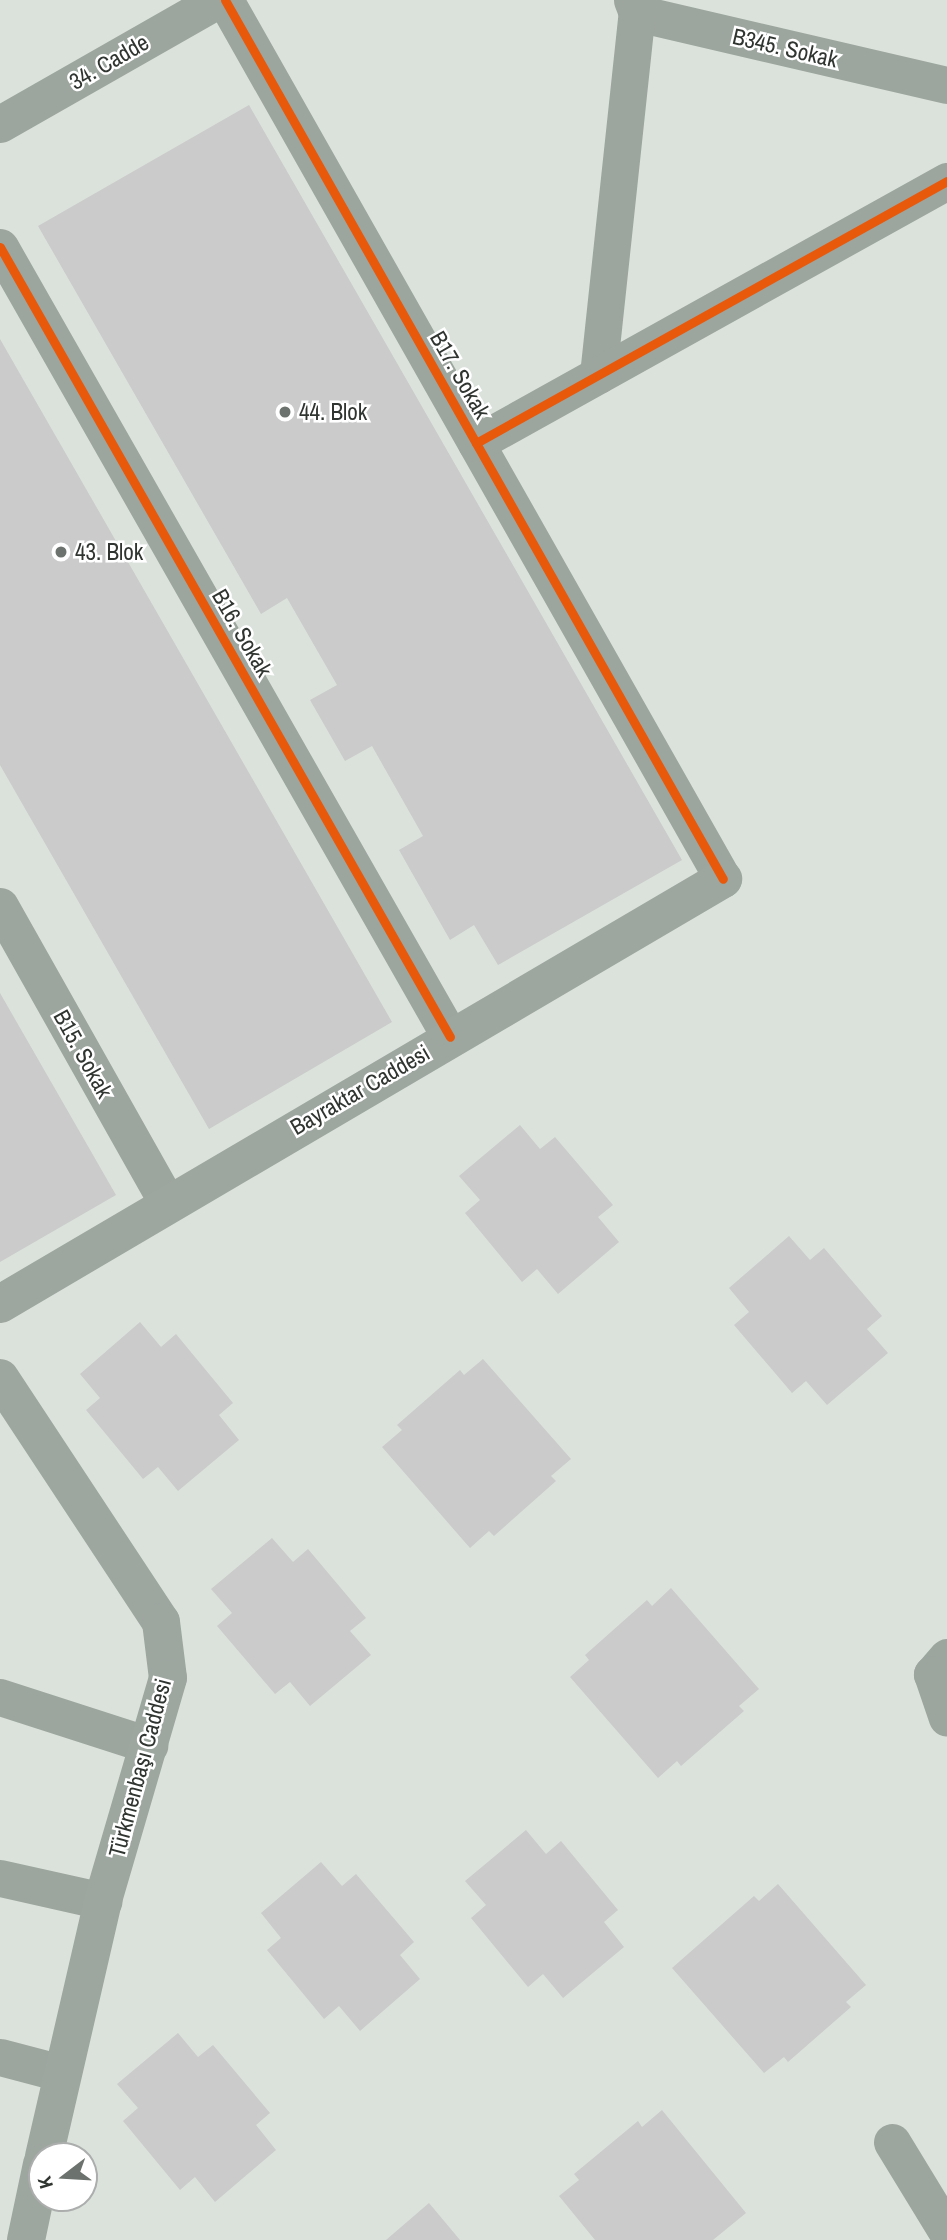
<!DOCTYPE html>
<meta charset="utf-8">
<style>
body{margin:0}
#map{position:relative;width:947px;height:2240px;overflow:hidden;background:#dbe2dc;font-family:"Archivo Narrow",sans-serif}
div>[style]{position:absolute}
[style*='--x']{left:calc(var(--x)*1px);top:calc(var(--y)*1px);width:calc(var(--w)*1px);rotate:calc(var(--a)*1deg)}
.building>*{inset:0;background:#cacbca}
.minor>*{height:37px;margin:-18.5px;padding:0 18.5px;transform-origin:18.5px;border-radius:18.5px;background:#9da59f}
.major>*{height:38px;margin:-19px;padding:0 19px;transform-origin:19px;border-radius:19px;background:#9ea6a0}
.cycleway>*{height:9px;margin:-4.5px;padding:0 4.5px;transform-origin:4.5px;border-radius:4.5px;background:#e8590c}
.dots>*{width:19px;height:19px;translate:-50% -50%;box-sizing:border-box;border:4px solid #fff;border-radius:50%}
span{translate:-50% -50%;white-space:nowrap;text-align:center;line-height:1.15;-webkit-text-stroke:5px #fff;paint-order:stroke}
.street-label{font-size:23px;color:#303531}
.poi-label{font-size:23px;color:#303531}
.left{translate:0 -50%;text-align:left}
.north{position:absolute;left:28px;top:2142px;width:70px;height:70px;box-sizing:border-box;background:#fff;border:2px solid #acaead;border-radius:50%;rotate:253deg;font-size:19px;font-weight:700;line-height:28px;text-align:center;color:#303531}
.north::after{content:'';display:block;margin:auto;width:24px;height:32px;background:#6c726d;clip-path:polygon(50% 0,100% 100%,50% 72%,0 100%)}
</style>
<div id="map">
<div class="building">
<i style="clip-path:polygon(249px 105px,682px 860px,498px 965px,474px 925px,450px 940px,399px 850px,423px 836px,372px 746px,345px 761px,310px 700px,337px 685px,287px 598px,261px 614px,38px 226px)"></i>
<i style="clip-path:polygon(0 339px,392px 1022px,209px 1129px,0 765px)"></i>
<i style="clip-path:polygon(0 993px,116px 1195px,0 1262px)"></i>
<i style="clip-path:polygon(520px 1125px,540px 1149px,555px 1137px,613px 1205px,598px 1217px,619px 1242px,558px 1294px,537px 1269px,522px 1282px,465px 1213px,480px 1200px,459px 1176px)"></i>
<i style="clip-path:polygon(789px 1236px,810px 1260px,824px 1248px,882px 1316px,867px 1329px,888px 1353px,827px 1405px,806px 1381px,792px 1393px,734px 1325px,749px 1312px,729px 1288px)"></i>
<i style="clip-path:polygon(140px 1322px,161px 1347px,176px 1334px,233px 1403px,219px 1415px,239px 1440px,178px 1491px,158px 1467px,143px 1479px,86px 1410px,100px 1398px,80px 1374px)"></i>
<i style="clip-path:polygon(483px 1359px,571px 1459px,551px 1476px,556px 1481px,494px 1536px,489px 1531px,470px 1548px,382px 1447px,402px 1430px,397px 1425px,460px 1370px,464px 1375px)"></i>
<i style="clip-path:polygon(272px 1538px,293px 1562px,308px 1549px,366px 1618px,350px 1631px,371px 1655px,310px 1706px,290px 1682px,275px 1694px,217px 1626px,232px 1613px,211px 1589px)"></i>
<i style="clip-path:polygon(671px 1588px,759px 1689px,739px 1706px,744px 1711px,681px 1766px,677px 1761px,658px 1778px,570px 1677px,589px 1660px,585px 1655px,647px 1600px,652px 1606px)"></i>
<i style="clip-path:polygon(526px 1830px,546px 1854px,561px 1841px,618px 1910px,604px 1922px,624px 1947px,563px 1998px,543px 1974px,528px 1987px,471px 1918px,486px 1905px,465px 1881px)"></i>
<i style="clip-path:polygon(321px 1862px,342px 1886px,356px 1874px,414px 1942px,400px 1955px,420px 1979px,360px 2031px,339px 2006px,324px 2019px,267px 1950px,281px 1938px,261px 1913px)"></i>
<i style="clip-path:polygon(778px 1884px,866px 1985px,846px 2002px,851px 2007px,788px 2062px,784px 2057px,764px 2073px,672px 1968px,754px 1896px,759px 1901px)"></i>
<i style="clip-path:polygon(178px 2033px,198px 2057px,213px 2045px,270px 2113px,256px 2125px,276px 2150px,215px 2202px,195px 2177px,180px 2190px,123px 2121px,138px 2108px,117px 2084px)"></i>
<i style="clip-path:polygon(662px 2110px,746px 2213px,713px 2240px,595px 2240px,559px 2196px,579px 2180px,574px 2174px,638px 2121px,642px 2127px)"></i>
<i style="clip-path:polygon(429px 2203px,460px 2240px,386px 2240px)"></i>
</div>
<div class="minor">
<i style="--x:225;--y:0;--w:1010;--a:60.47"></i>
<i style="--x:632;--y:0;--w:14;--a:69"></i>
<i style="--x:637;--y:13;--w:318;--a:13.1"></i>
<i style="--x:0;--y:124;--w:250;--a:-29.7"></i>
<i style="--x:0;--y:247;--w:909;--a:60.33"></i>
<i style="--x:598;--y:375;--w:364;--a:-83.9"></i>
<i style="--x:476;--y:443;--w:539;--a:-29.09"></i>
<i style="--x:0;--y:906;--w:340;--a:60.6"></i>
<i style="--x:947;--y:1657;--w:23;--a:131"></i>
<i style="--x:932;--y:1674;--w:46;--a:71.2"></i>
<i style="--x:0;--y:1697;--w:157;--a:17.9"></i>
<i style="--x:0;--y:1878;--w:106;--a:12.6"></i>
<i style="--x:0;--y:2057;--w:63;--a:14.7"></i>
<i style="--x:892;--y:2142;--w:105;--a:58.6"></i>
</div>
<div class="major">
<i style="--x:0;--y:1304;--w:839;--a:-30.45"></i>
<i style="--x:0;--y:1378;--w:292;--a:56.6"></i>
<i style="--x:161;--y:1622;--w:56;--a:82.9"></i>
<i style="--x:168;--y:1678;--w:232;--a:106.3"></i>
<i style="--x:103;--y:1901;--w:262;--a:103"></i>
<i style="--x:26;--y:2240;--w:78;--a:-78.1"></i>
</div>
<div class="cycleway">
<i style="--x:225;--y:0;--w:1010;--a:60.47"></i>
<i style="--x:0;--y:247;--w:909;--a:60.33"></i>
<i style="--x:476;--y:443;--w:539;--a:-29.09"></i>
</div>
<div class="dots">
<i style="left:285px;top:412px;background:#6c726d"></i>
<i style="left:61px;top:552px;background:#6c726d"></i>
</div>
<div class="street-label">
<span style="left:785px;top:48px;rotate:13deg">B345. Sokak</span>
<span style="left:109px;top:62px;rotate:-30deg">34. Cadde</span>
<span style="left:460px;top:375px;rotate:60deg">B17. Sokak</span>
<span style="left:242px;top:633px;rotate:60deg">B16. Sokak</span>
<span style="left:83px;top:1054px;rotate:61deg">B15. Sokak</span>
<span style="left:360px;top:1090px;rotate:-30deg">Bayraktar Caddesi</span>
<span style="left:140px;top:1768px;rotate:-75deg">Türkmenbaşı Caddesi</span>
</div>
<div class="poi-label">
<span class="left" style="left:299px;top:412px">44. Blok</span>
<span class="left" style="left:75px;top:552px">43. Blok</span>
</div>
<div class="north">K</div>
</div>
